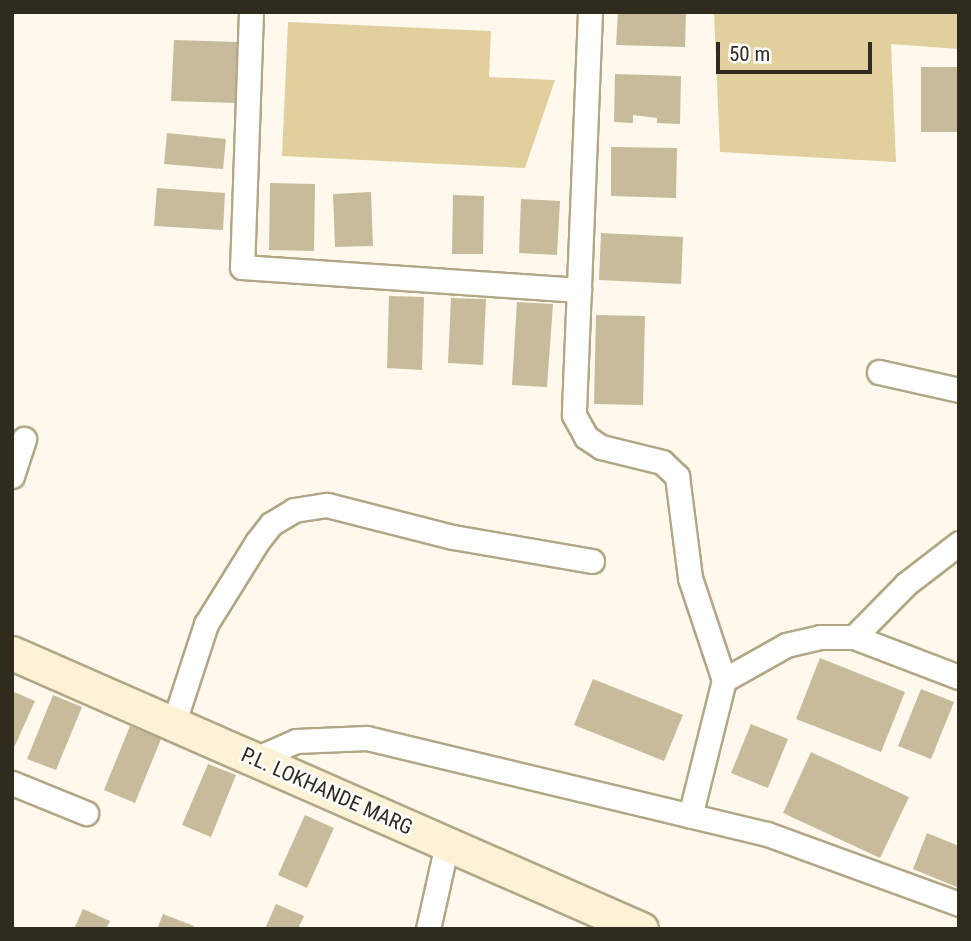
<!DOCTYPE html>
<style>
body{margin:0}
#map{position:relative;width:971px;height:941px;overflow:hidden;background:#fef9ec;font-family:"Roboto Condensed",sans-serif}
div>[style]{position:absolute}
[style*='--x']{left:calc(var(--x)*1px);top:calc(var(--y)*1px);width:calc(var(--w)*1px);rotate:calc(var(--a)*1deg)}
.green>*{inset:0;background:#e1d09e}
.building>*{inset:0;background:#c7bb9b}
.roads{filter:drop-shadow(2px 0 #b1a787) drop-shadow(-2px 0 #b1a787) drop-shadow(0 2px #b1a787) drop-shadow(0 -2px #b1a787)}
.minor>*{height:23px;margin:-11.5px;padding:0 11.5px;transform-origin:11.5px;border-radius:11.5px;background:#fff}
.secondary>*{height:33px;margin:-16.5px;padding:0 16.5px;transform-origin:16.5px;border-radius:16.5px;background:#fcf2d6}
span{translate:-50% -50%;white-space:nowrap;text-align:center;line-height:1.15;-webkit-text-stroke:5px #fff;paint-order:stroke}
.street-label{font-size:21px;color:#2f2b1e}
.frame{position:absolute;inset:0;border:14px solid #2f2b1e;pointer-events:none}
.scale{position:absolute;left:716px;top:42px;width:156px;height:32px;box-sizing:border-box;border:4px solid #2f2b1e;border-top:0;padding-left:9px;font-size:21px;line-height:24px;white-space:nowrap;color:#2f2b1e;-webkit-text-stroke:5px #fff;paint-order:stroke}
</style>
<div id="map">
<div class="green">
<i style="clip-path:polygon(714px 12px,959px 12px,959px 49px,891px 44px,896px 162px,720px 152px)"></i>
<i style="clip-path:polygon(288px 22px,491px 31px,489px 77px,555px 80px,525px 168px,282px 156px)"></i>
</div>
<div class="building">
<i style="clip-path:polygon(618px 12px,686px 12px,685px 47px,616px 45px)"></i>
<i style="clip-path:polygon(174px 40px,238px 42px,236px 103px,171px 101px)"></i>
<i style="clip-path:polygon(921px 67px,959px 67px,959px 132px,921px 132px)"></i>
<i style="clip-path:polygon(615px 74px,681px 76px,680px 124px,657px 123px,657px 118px,633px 115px,633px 123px,614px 122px)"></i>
<i style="clip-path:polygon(167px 133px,226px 139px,223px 169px,164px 164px)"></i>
<i style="clip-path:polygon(611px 147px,677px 148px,676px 198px,611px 196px)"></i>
<i style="clip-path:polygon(270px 183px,315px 184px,314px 251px,269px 250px)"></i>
<i style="clip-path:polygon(157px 188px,225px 193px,223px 230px,154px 226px)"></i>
<i style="clip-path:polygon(371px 192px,373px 246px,335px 247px,333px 194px)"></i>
<i style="clip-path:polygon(453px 195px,484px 196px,483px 254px,452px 254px)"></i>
<i style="clip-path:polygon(521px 199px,560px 201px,557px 255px,519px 253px)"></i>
<i style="clip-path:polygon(601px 233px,683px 237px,681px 284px,599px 280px)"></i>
<i style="clip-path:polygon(389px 296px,424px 297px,422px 370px,387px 368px)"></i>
<i style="clip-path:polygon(451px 298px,486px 299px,483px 365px,448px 363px)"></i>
<i style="clip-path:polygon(517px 302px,553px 304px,547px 387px,512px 385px)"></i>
<i style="clip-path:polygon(596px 315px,645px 316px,643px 405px,594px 404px)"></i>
<i style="clip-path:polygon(820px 658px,905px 692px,881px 752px,796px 719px)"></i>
<i style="clip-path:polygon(593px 679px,683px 715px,664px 761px,574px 725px)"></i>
<i style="clip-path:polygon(921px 689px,954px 702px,931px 759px,898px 746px)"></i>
<i style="clip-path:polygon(12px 691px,35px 701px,12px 752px)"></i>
<i style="clip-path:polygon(53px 695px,82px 707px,56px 770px,27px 759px)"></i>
<i style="clip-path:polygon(751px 724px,788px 739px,768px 788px,731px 773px)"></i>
<i style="clip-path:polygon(130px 726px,161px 739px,135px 803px,104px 790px)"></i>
<i style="clip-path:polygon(811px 752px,909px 797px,880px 858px,783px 813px)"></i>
<i style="clip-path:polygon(208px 764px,236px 775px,211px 837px,182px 825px)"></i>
<i style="clip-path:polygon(305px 815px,334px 828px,307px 888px,278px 875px)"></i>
<i style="clip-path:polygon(927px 833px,959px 846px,959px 888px,913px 869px)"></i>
<i style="clip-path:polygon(276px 904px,304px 916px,298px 929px,265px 929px)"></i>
<i style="clip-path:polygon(83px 909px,110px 921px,106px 929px,74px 929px)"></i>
<i style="clip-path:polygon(163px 914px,194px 926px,193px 929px,157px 929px)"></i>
</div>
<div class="roads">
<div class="minor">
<i style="--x:251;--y:12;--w:255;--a:92"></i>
<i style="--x:242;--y:267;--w:338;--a:3.9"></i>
<i style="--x:590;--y:12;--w:403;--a:92.3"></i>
<i style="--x:574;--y:415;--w:25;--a:61"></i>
<i style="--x:586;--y:437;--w:18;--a:34"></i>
<i style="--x:601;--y:447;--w:63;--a:13.8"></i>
<i style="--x:662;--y:462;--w:21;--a:43"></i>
<i style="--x:677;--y:476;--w:103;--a:82.7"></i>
<i style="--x:690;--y:578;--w:108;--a:71.6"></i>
<i style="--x:724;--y:680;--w:140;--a:104"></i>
<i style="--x:879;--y:372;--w:82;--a:12.7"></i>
<i style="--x:12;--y:476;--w:39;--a:-72"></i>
<i style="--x:854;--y:637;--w:74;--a:-45.5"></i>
<i style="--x:906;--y:584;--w:67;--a:-37.7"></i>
<i style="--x:724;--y:680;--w:71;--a:-29.4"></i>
<i style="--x:786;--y:645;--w:35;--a:-13"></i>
<i style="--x:820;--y:637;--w:34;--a:0"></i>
<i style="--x:854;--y:637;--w:112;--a:20.9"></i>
<i style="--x:174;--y:722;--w:103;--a:-71.9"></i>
<i style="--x:206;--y:624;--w:97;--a:-58.1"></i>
<i style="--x:257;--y:542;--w:23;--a:-52"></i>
<i style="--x:271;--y:524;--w:27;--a:-31"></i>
<i style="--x:294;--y:510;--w:33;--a:-9"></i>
<i style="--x:327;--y:505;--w:130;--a:14.3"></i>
<i style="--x:453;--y:537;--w:141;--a:9.8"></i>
<i style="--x:255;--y:759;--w:45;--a:-23.7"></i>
<i style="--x:296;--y:741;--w:71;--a:-2.4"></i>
<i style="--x:367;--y:738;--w:411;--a:13.5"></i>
<i style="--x:767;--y:834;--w:204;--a:20"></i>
<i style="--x:12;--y:783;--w:80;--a:22.1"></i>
<i style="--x:428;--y:929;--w:87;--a:-77.4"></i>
</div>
<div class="secondary">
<i style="--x:12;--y:653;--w:687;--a:23.69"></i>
</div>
</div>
<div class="street-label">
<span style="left:327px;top:791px;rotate:24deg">P.L. LOKHANDE MARG</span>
</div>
<div class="frame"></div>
<div class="scale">50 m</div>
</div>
